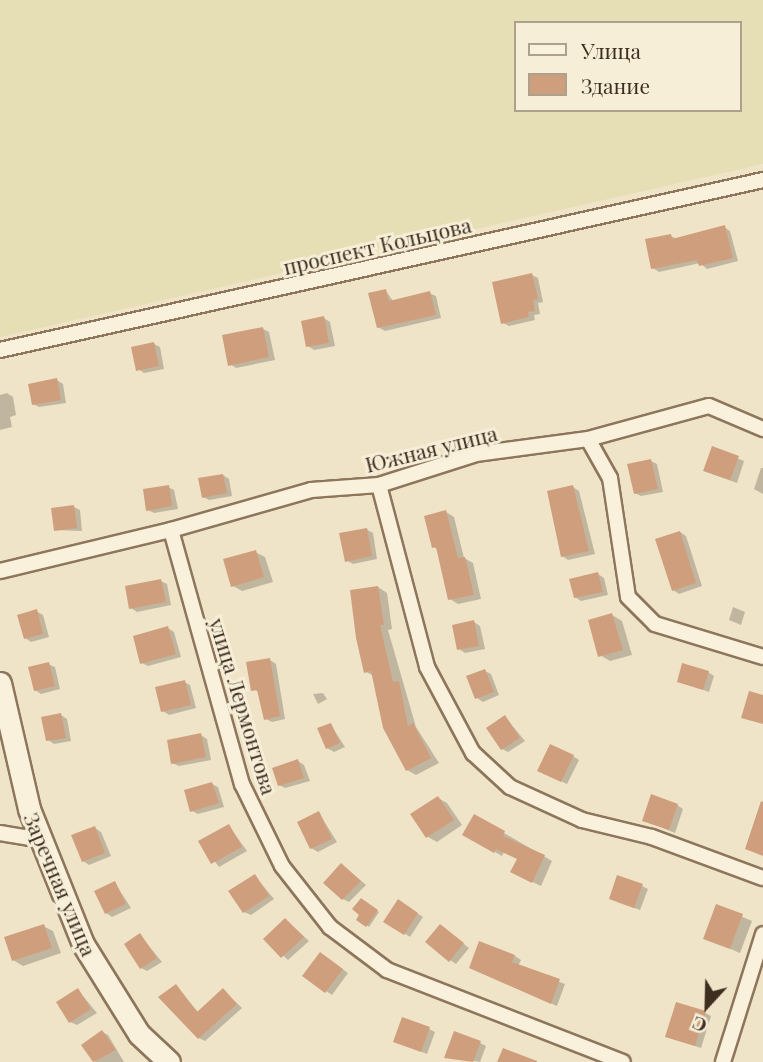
<!DOCTYPE html>
<meta charset="utf-8">
<style>
body{margin:0}
#map{position:relative;width:763px;height:1062px;overflow:hidden;background:#f0e4c8;font-family:"Playfair Display",serif}
div>[style]{position:absolute}
[style*='--x']{left:calc(var(--x)*1px);top:calc(var(--y)*1px);width:calc(var(--w)*1px);rotate:calc(var(--a)*1deg)}
.farmland>*{inset:0;background:#e6deb5}
.shadow>*{inset:0;background:#0003}
.building>*{inset:0;background:#cf9f7d}
.roads{filter:drop-shadow(2px 0 #8d765c) drop-shadow(-2px 0 #8d765c) drop-shadow(0 2px #8d765c) drop-shadow(0 -2px #8d765c)}
.street>*{height:14px;margin:-7px;padding:0 7px;transform-origin:7px;border-radius:7px;background:#faf1dc}
.secondary>*{height:21px;margin:-10.5px;padding:0 10.5px;transform-origin:10.5px;border-radius:10.5px;background:#faf1dc}
span{translate:-50% -50%;white-space:nowrap;text-align:center;line-height:1.15;-webkit-text-stroke:6px #f7eed8;paint-order:stroke}
.street-label{font-size:21px;color:#3d2e20}
.legend{position:absolute;left:514px;top:21px;width:228px;height:91px;box-sizing:border-box;background:#f7eed8;border:2px solid #ada18e;margin:0;padding:9px 12px;list-style:none;font-size:21px;color:#3d2e20}
.legend li{display:flex;align-items:center;gap:14px;height:35px}
.legend b{width:35px;border:2px solid #ada18e}
.north{position:absolute;left:672px;top:971px;width:70px;height:70px;-webkit-text-stroke:5px #f7eed8;paint-order:stroke;rotate:202deg;font-size:19px;font-weight:700;line-height:28px;text-align:center;color:#3d2e20}
.north::after{content:'';display:block;margin:auto;width:24px;height:32px;background:#3d2e20;clip-path:polygon(50% 0,100% 100%,50% 72%,0 100%)}
</style>
<div id="map">
<div class="farmland">
<i style="clip-path:polygon(evenodd,0 0,763px 0,763px 164px,0 337px,0 0,516px 23px,740px 23px,740px 110px,516px 110px,516px 23px)"></i>
</div>
<div class="shadow">
<i style="clip-path:polygon(724px 227px,730px 231px,738px 261px,707px 269px,700px 263px,659px 272px,653px 268px,671px 236px,677px 239px)"></i>
<i style="clip-path:polygon(532px 275px,538px 278px,543px 302px,538px 303px,540px 314px,534px 315px,535px 320px,509px 326px,503px 323px)"></i>
<i style="clip-path:polygon(386px 291px,393px 301px,429px 293px,436px 296px,441px 318px,385px 331px,378px 327px)"></i>
<i style="clip-path:polygon(324px 318px,330px 322px,335px 346px,314px 350px,308px 346px)"></i>
<i style="clip-path:polygon(263px 329px,269px 332px,275px 360px,236px 368px,230px 364px)"></i>
<i style="clip-path:polygon(154px 344px,160px 347px,164px 369px,144px 373px,138px 369px)"></i>
<i style="clip-path:polygon(57px 380px,63px 384px,66px 403px,39px 407px,33px 404px)"></i>
<i style="clip-path:polygon(7px 393px,13px 397px,16px 415px,10px 417px,12px 427px,0 430px,0 395px)"></i>
<i style="clip-path:polygon(713px 449px,744px 461px,737px 483px,712px 474px)"></i>
<i style="clip-path:polygon(651px 461px,657px 464px,663px 492px,641px 496px,635px 493px)"></i>
<i style="clip-path:polygon(761px 468px,763px 468px,763px 494px,754px 489px)"></i>
<i style="clip-path:polygon(223px 475px,229px 479px,232px 496px,209px 500px,203px 497px)"></i>
<i style="clip-path:polygon(168px 487px,174px 490px,178px 509px,154px 513px,148px 510px)"></i>
<i style="clip-path:polygon(573px 487px,579px 491px,595px 554px,568px 560px,562px 556px)"></i>
<i style="clip-path:polygon(74px 507px,80px 510px,82px 531px,55px 530px)"></i>
<i style="clip-path:polygon(446px 512px,454px 517px,464px 558px,473px 563px,481px 599px,458px 604px,450px 599px,439px 550px,433px 547px)"></i>
<i style="clip-path:polygon(366px 529px,373px 533px,377px 559px,353px 564px,346px 560px)"></i>
<i style="clip-path:polygon(680px 532px,686px 536px,702px 586px,679px 594px,673px 590px)"></i>
<i style="clip-path:polygon(255px 552px,265px 557px,273px 582px,242px 591px,233px 586px)"></i>
<i style="clip-path:polygon(598px 574px,604px 578px,608px 595px,581px 601px,575px 597px)"></i>
<i style="clip-path:polygon(161px 581px,167px 584px,171px 605px,137px 612px,131px 608px)"></i>
<i style="clip-path:polygon(378px 587px,387px 593px,392px 629px,388px 630px,416px 727px,439px 763px,416px 775px,407px 770px,374px 676px,366px 672px)"></i>
<i style="clip-path:polygon(733px 607px,745px 612px,741px 625px,729px 620px)"></i>
<i style="clip-path:polygon(36px 611px,43px 615px,49px 637px,31px 642px,25px 638px)"></i>
<i style="clip-path:polygon(612px 615px,622px 621px,632px 655px,610px 661px,600px 655px)"></i>
<i style="clip-path:polygon(474px 622px,480px 626px,485px 649px,465px 653px,459px 649px)"></i>
<i style="clip-path:polygon(168px 628px,174px 632px,181px 657px,148px 666px,142px 663px)"></i>
<i style="clip-path:polygon(270px 660px,276px 664px,285px 719px,272px 722px,266px 719px,260px 693px,253px 689px)"></i>
<i style="clip-path:polygon(48px 664px,55px 667px,60px 689px,41px 694px,35px 690px)"></i>
<i style="clip-path:polygon(485px 671px,491px 674px,499px 695px,483px 702px,477px 698px)"></i>
<i style="clip-path:polygon(708px 672px,714px 676px,709px 692px,679px 681px)"></i>
<i style="clip-path:polygon(184px 682px,190px 685px,196px 708px,169px 715px,163px 711px)"></i>
<i style="clip-path:polygon(323px 693px,327px 699px,318px 704px,313px 694px)"></i>
<i style="clip-path:polygon(61px 715px,67px 719px,71px 741px,54px 744px,48px 740px)"></i>
<i style="clip-path:polygon(505px 717px,525px 741px,508px 752px,502px 749px)"></i>
<i style="clip-path:polygon(331px 725px,345px 747px,334px 752px,327px 748px)"></i>
<i style="clip-path:polygon(201px 735px,207px 739px,211px 760px,179px 766px,172px 763px)"></i>
<i style="clip-path:polygon(573px 756px,579px 760px,567px 784px,546px 774px)"></i>
<i style="clip-path:polygon(298px 761px,304px 765px,310px 781px,285px 788px,279px 785px)"></i>
<i style="clip-path:polygon(212px 784px,218px 787px,224px 807px,198px 814px,192px 811px)"></i>
<i style="clip-path:polygon(438px 798px,447px 803px,462px 825px,437px 842px,428px 837px)"></i>
<i style="clip-path:polygon(677px 805px,683px 809px,675px 833px,644px 820px)"></i>
<i style="clip-path:polygon(319px 813px,337px 842px,318px 852px,311px 848px)"></i>
<i style="clip-path:polygon(475px 816px,552px 861px,541px 886px,520px 876px,519px 859px,504px 852px,502px 856px,464px 835px)"></i>
<i style="clip-path:polygon(229px 826px,247px 851px,219px 867px,200px 842px)"></i>
<i style="clip-path:polygon(95px 828px,101px 832px,111px 856px,89px 865px,83px 861px)"></i>
<i style="clip-path:polygon(347px 869px,366px 885px,349px 902px,343px 899px)"></i>
<i style="clip-path:polygon(255px 876px,274px 899px,251px 915px,244px 912px)"></i>
<i style="clip-path:polygon(115px 883px,131px 908px,112px 917px,106px 913px)"></i>
<i style="clip-path:polygon(642px 886px,648px 889px,640px 910px,617px 902px)"></i>
<i style="clip-path:polygon(361px 900px,379px 912px,369px 927px,358px 920px)"></i>
<i style="clip-path:polygon(398px 901px,423px 917px,410px 937px,385px 921px)"></i>
<i style="clip-path:polygon(717px 906px,752px 921px,740px 953px,705px 938px)"></i>
<i style="clip-path:polygon(286px 920px,309px 941px,288px 960px,265px 939px)"></i>
<i style="clip-path:polygon(43px 926px,53px 931px,61px 953px,23px 966px,13px 960px)"></i>
<i style="clip-path:polygon(446px 930px,469px 948px,456px 964px,450px 960px)"></i>
<i style="clip-path:polygon(140px 935px,162px 962px,147px 971px,141px 968px)"></i>
<i style="clip-path:polygon(515px 956px,521px 960px,518px 966px,565px 984px,557px 1006px,477px 971px)"></i>
<i style="clip-path:polygon(327px 958px,348px 973px,332px 995px,326px 991px)"></i>
<i style="clip-path:polygon(176px 986px,199px 1013px,223px 990px,242px 1008px,205px 1041px,199px 1038px)"></i>
<i style="clip-path:polygon(78px 990px,97px 1013px,77px 1025px,70px 1022px)"></i>
<i style="clip-path:polygon(705px 1013px,711px 1016px,701px 1048px,673px 1039px)"></i>
<i style="clip-path:polygon(429px 1029px,435px 1032px,427px 1054px,401px 1044px)"></i>
<i style="clip-path:polygon(102px 1032px,108px 1035px,124px 1062px,95px 1062px,83px 1045px)"></i>
<i style="clip-path:polygon(480px 1043px,486px 1046px,480px 1062px,446px 1057px)"></i>
</div>
<div class="building">
<i style="clip-path:polygon(725px 225px,733px 258px,699px 266px,697px 260px,651px 269px,645px 239px,671px 234px,672px 239px)"></i>
<i style="clip-path:polygon(532px 273px,538px 299px,533px 300px,535px 311px,528px 312px,529px 317px,501px 324px,492px 282px)"></i>
<i style="clip-path:polygon(386px 289px,389px 301px,430px 291px,436px 315px,377px 328px,368px 293px)"></i>
<i style="clip-path:polygon(324px 316px,329px 343px,306px 347px,301px 321px)"></i>
<i style="clip-path:polygon(263px 327px,269px 357px,228px 366px,222px 335px)"></i>
<i style="clip-path:polygon(154px 342px,159px 366px,136px 371px,131px 347px)"></i>
<i style="clip-path:polygon(57px 378px,61px 400px,32px 405px,28px 384px)"></i>
<i style="clip-path:polygon(712px 446px,739px 456px,730px 480px,703px 471px)"></i>
<i style="clip-path:polygon(651px 459px,658px 489px,634px 494px,627px 464px)"></i>
<i style="clip-path:polygon(223px 474px,227px 493px,202px 498px,198px 478px)"></i>
<i style="clip-path:polygon(169px 485px,172px 506px,146px 511px,143px 489px)"></i>
<i style="clip-path:polygon(573px 485px,589px 551px,561px 557px,547px 491px)"></i>
<i style="clip-path:polygon(74px 505px,77px 528px,54px 531px,51px 508px)"></i>
<i style="clip-path:polygon(446px 510px,458px 558px,465px 557px,474px 595px,448px 600px,436px 547px,432px 548px,424px 516px)"></i>
<i style="clip-path:polygon(367px 528px,372px 556px,345px 562px,339px 533px)"></i>
<i style="clip-path:polygon(680px 531px,696px 583px,672px 591px,655px 539px)"></i>
<i style="clip-path:polygon(256px 550px,264px 577px,231px 587px,223px 559px)"></i>
<i style="clip-path:polygon(598px 572px,603px 592px,574px 598px,569px 579px)"></i>
<i style="clip-path:polygon(161px 579px,166px 602px,129px 609px,125px 586px)"></i>
<i style="clip-path:polygon(378px 586px,384px 625px,380px 625px,393px 682px,399px 681px,408px 726px,413px 723px,431px 758px,406px 771px,383px 728px,371px 671px,364px 673px,356px 638px,350px 590px)"></i>
<i style="clip-path:polygon(37px 609px,43px 634px,24px 639px,17px 615px)"></i>
<i style="clip-path:polygon(612px 613px,623px 650px,598px 657px,588px 620px)"></i>
<i style="clip-path:polygon(474px 620px,479px 646px,457px 650px,452px 625px)"></i>
<i style="clip-path:polygon(168px 626px,176px 654px,140px 664px,133px 636px)"></i>
<i style="clip-path:polygon(270px 658px,280px 716px,264px 720px,257px 690px,251px 691px,246px 662px)"></i>
<i style="clip-path:polygon(49px 662px,55px 686px,34px 691px,28px 667px)"></i>
<i style="clip-path:polygon(682px 663px,709px 671px,703px 690px,677px 682px)"></i>
<i style="clip-path:polygon(485px 669px,494px 692px,475px 699px,466px 676px)"></i>
<i style="clip-path:polygon(185px 680px,191px 705px,161px 712px,155px 687px)"></i>
<i style="clip-path:polygon(749px 691px,763px 695px,763px 724px,741px 718px)"></i>
<i style="clip-path:polygon(61px 713px,66px 738px,46px 741px,41px 717px)"></i>
<i style="clip-path:polygon(505px 715px,520px 738px,501px 750px,486px 728px)"></i>
<i style="clip-path:polygon(331px 723px,340px 743px,326px 749px,317px 728px)"></i>
<i style="clip-path:polygon(201px 733px,206px 757px,171px 764px,167px 740px)"></i>
<i style="clip-path:polygon(550px 744px,574px 755px,561px 782px,537px 771px)"></i>
<i style="clip-path:polygon(298px 759px,304px 778px,278px 786px,272px 768px)"></i>
<i style="clip-path:polygon(212px 782px,219px 803px,190px 812px,184px 790px)"></i>
<i style="clip-path:polygon(651px 794px,678px 804px,669px 830px,642px 821px)"></i>
<i style="clip-path:polygon(438px 796px,454px 820px,426px 838px,410px 814px)"></i>
<i style="clip-path:polygon(761px 801px,763px 802px,763px 856px,745px 849px)"></i>
<i style="clip-path:polygon(319px 811px,332px 839px,310px 849px,297px 822px)"></i>
<i style="clip-path:polygon(474px 814px,505px 831px,503px 836px,545px 855px,532px 883px,510px 872px,517px 859px,496px 849px,494px 853px,462px 835px)"></i>
<i style="clip-path:polygon(229px 824px,242px 847px,211px 864px,198px 841px)"></i>
<i style="clip-path:polygon(95px 826px,105px 853px,82px 862px,71px 835px)"></i>
<i style="clip-path:polygon(341px 863px,361px 881px,342px 900px,323px 883px)"></i>
<i style="clip-path:polygon(255px 874px,269px 896px,243px 913px,228px 891px)"></i>
<i style="clip-path:polygon(617px 875px,643px 884px,634px 908px,609px 899px)"></i>
<i style="clip-path:polygon(115px 881px,126px 904px,105px 914px,94px 891px)"></i>
<i style="clip-path:polygon(361px 898px,378px 910px,366px 927px,356px 920px,359px 915px,352px 909px)"></i>
<i style="clip-path:polygon(398px 899px,418px 913px,404px 935px,383px 922px)"></i>
<i style="clip-path:polygon(716px 904px,743px 914px,730px 949px,703px 939px)"></i>
<i style="clip-path:polygon(285px 918px,304px 937px,281px 958px,263px 939px)"></i>
<i style="clip-path:polygon(44px 924px,52px 948px,12px 961px,4px 937px)"></i>
<i style="clip-path:polygon(440px 924px,464px 943px,449px 962px,425px 942px)"></i>
<i style="clip-path:polygon(140px 933px,157px 958px,140px 969px,124px 944px)"></i>
<i style="clip-path:polygon(479px 941px,515px 955px,512px 962px,560px 979px,551px 1004px,469px 968px)"></i>
<i style="clip-path:polygon(320px 952px,343px 969px,325px 993px,302px 976px)"></i>
<i style="clip-path:polygon(176px 984px,197px 1012px,223px 988px,237px 1004px,198px 1039px,158px 997px)"></i>
<i style="clip-path:polygon(78px 988px,91px 1009px,69px 1023px,56px 1002px)"></i>
<i style="clip-path:polygon(676px 1002px,706px 1011px,695px 1046px,665px 1037px)"></i>
<i style="clip-path:polygon(402px 1017px,430px 1027px,421px 1052px,393px 1042px)"></i>
<i style="clip-path:polygon(102px 1030px,116px 1050px,93px 1062px,81px 1045px)"></i>
<i style="clip-path:polygon(454px 1031px,481px 1041px,473px 1062px,444px 1058px)"></i>
<i style="clip-path:polygon(503px 1048px,537px 1061px,537px 1062px,497px 1062px)"></i>
</div>
<div class="roads">
<div class="street">
<i style="--x:0;--y:350;--w:782;--a:-12.56"></i>
<i style="--x:588;--y:439;--w:45;--a:60.6"></i>
<i style="--x:610;--y:478;--w:120;--a:81.4"></i>
<i style="--x:628;--y:597;--w:38;--a:45"></i>
<i style="--x:655;--y:624;--w:113;--a:17"></i>
<i style="--x:379;--y:485;--w:188;--a:75.2"></i>
<i style="--x:427;--y:667;--w:98;--a:61.9"></i>
<i style="--x:473;--y:753;--w:50;--a:42.6"></i>
<i style="--x:510;--y:787;--w:79;--a:24.6"></i>
<i style="--x:582;--y:820;--w:72;--a:13.7"></i>
<i style="--x:652;--y:837;--w:118;--a:20.3"></i>
<i style="--x:171;--y:530;--w:264;--a:74.4"></i>
<i style="--x:242;--y:784;--w:91;--a:64"></i>
<i style="--x:282;--y:866;--w:78;--a:51.8"></i>
<i style="--x:330;--y:927;--w:71;--a:37"></i>
<i style="--x:387;--y:970;--w:253;--a:21.3"></i>
<i style="--x:0;--y:571;--w:176;--a:-13.5"></i>
<i style="--x:171;--y:530;--w:146;--a:-15.9"></i>
<i style="--x:311;--y:490;--w:68;--a:-4.2"></i>
<i style="--x:379;--y:485;--w:102;--a:-17.7"></i>
<i style="--x:476;--y:454;--w:113;--a:-7.6"></i>
<i style="--x:588;--y:439;--w:125;--a:-15.3"></i>
<i style="--x:709;--y:406;--w:59;--a:23.1"></i>
<i style="--x:0;--y:833;--w:43;--a:9.5"></i>
<i style="--x:723;--y:1062;--w:134;--a:-72.6"></i>
</div>
<div class="secondary">
<i style="--x:0;--y:683;--w:129;--a:77"></i>
<i style="--x:29;--y:809;--w:145;--a:68.2"></i>
<i style="--x:83;--y:944;--w:106;--a:58.1"></i>
<i style="--x:139;--y:1034;--w:41;--a:43"></i>
</div>
</div>
<div class="street-label">
<span style="left:377px;top:245px;rotate:-13deg">проспект Кольцова</span>
<span style="left:431px;top:448px;rotate:-14deg">Южная улица</span>
<span style="left:244px;top:706px;rotate:73deg">улица Лермонтова</span>
<span style="left:61px;top:884px;rotate:67deg">Заречная улица</span>
</div>
<ul class="legend">
<li><b style="height:9px;background:#faf1dc"></b>Улица</li>
<li><b style="height:19px;background:#cf9f7d"></b>Здание</li>
</ul>
<div class="north">С</div>
</div>
